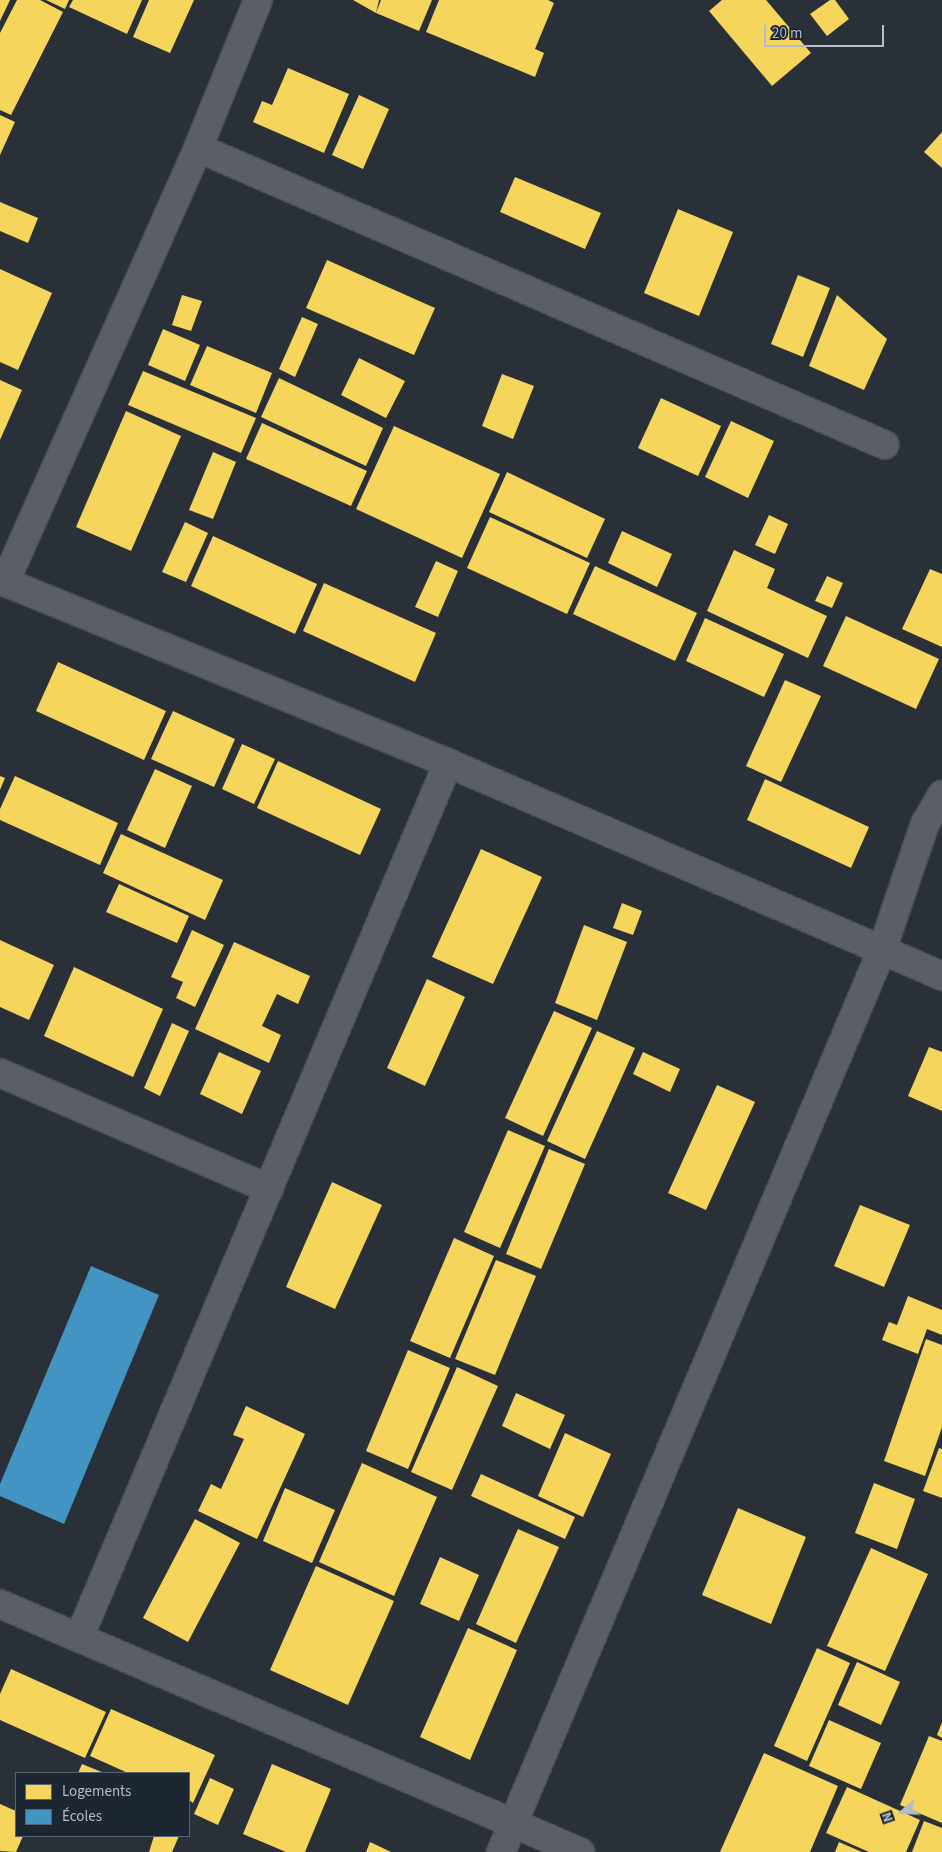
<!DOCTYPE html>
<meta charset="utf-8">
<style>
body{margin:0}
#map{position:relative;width:942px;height:1852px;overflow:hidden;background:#2a3038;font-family:"Source Sans 3",sans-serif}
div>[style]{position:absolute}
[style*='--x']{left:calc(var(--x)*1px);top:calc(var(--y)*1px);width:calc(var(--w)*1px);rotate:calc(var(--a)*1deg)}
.homes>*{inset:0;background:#f6d55c}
.schools>*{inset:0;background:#4393c3}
.roads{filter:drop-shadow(1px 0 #484c53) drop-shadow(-1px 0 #484c53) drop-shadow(0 1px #484c53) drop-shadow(0 -1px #484c53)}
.minor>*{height:28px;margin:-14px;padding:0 14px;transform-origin:14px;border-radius:14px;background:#5a5e66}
span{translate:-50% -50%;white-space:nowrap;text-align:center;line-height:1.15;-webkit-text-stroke:5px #1d2633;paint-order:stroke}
.legend{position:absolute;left:15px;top:1772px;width:175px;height:65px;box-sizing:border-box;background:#1d2633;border:1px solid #59626f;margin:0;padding:6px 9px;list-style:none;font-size:15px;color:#b4bcc9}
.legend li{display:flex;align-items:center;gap:10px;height:25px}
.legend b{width:25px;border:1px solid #59626f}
.north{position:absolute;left:877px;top:1787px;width:50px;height:50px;-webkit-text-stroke:4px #1d2633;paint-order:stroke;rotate:251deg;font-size:14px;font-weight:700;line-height:20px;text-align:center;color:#b4bcc9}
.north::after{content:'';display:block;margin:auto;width:18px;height:22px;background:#b4bcc9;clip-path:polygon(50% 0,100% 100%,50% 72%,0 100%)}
.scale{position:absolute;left:764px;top:25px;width:120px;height:22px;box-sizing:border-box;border:2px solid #b4bcc9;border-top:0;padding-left:6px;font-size:15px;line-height:18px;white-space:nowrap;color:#b4bcc9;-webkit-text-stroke:4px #1d2633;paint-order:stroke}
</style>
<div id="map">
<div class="homes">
<i style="clip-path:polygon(0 0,10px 0,0 21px)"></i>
<i style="clip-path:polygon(17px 0,40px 0,63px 12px,11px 115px,0 110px,0 33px)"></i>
<i style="clip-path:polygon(46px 0,69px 0,65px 9px)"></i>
<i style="clip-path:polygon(73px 0,142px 0,127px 34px,69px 7px)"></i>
<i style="clip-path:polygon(149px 0,194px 0,170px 53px,133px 37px)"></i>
<i style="clip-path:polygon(353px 0,379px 0,376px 13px)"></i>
<i style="clip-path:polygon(381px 0,432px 0,419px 31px,376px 13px)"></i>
<i style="clip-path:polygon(439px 0,548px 0,554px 3px,535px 49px,544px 53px,535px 77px,426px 32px)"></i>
<i style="clip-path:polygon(722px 0,766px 0,811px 53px,772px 86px,709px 11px)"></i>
<i style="clip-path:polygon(830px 0,835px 0,849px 19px,827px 36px,810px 14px)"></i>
<i style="clip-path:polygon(288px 68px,349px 94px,324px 153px,253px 122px,262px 101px,272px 105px)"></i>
<i style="clip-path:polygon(359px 95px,389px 109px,363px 169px,332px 155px)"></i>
<i style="clip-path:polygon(0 115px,15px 122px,0 155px)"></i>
<i style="clip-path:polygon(942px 132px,942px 168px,924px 152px)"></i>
<i style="clip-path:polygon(515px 177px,601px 213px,585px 249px,500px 212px)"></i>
<i style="clip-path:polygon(0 202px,38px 218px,28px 243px,0 231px)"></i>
<i style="clip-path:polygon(678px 209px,733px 232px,699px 316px,644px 293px)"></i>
<i style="clip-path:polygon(327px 260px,435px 308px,414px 355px,306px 308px)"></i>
<i style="clip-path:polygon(0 269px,52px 293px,18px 370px,0 362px)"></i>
<i style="clip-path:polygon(798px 275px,830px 288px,803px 357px,771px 344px)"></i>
<i style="clip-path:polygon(182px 295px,202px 301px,191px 331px,172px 325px)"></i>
<i style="clip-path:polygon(837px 295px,887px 339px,864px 390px,809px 366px)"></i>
<i style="clip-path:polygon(302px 317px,318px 324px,295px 377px,279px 369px)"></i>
<i style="clip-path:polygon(163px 329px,200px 345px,185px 381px,148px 365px)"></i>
<i style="clip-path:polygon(207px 346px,272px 373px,256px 413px,190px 385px)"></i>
<i style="clip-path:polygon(359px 358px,405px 381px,386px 418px,341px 395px)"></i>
<i style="clip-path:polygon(143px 371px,256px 418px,241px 453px,128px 405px)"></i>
<i style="clip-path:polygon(502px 374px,534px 386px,513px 439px,482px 426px)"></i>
<i style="clip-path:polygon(279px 378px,383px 428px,366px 466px,261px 417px)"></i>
<i style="clip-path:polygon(0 380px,22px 390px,0 440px)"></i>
<i style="clip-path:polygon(661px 398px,721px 426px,698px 476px,638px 448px)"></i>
<i style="clip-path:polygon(126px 411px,181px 436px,131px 551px,76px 527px)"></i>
<i style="clip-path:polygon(731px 421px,774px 441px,748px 498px,705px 477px)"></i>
<i style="clip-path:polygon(262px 423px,367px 471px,351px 506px,246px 459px)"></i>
<i style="clip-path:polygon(394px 426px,500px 474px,462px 558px,356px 509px)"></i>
<i style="clip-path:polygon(213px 452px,236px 462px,213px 519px,189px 510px)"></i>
<i style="clip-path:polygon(507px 472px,605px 519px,587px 558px,489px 512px)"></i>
<i style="clip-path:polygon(769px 515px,788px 524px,775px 554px,755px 545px)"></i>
<i style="clip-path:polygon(490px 517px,590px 563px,567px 614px,467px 568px)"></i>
<i style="clip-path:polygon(185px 522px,208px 533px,186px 582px,162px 572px)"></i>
<i style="clip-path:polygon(622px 531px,672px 554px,657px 587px,608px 563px)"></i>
<i style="clip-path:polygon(213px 536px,317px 584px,295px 634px,191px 586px)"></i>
<i style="clip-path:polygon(734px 550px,775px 569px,767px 588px,827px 616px,808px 658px,707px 611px)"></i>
<i style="clip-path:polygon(436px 561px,458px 571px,438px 617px,415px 607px)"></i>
<i style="clip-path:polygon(595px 566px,697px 613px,675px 661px,573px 614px)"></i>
<i style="clip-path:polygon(930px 569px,942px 574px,942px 647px,902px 629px)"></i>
<i style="clip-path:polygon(827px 576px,843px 583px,832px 608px,815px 601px)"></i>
<i style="clip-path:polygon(324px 583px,436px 633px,415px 682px,303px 631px)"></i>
<i style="clip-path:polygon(846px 616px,939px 659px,916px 709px,823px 666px)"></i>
<i style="clip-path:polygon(705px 618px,784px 654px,764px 697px,686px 661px)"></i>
<i style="clip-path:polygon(58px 662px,166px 711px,144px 760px,36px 711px)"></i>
<i style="clip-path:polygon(785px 680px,821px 696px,781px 782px,746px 766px)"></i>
<i style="clip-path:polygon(173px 711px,235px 739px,214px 787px,151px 759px)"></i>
<i style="clip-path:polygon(242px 744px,275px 759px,254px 804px,222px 789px)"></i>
<i style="clip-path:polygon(278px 761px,381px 809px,360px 855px,257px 808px)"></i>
<i style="clip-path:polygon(155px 769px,192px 786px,165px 848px,127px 830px)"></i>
<i style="clip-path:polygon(0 776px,5px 778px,0 790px)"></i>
<i style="clip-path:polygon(15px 776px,118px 823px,100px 865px,0 820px,0 809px)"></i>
<i style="clip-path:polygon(765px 779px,869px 827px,851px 868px,747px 820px)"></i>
<i style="clip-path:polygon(121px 834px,223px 880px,205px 920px,103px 873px)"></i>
<i style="clip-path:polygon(481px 849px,542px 877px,493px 984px,432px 957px)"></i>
<i style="clip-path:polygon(119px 884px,189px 916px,177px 943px,106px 912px)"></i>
<i style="clip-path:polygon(622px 903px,642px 911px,633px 935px,613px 928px)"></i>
<i style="clip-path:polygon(584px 925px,627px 942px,597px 1020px,555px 1003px)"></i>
<i style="clip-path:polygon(192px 930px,224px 945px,195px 1007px,176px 998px,183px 982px,171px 977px)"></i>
<i style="clip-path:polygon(0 940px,54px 965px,29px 1020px,0 1007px)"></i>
<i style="clip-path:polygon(234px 942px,310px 976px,298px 1004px,277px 994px,262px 1026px,281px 1035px,269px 1063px,195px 1029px)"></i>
<i style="clip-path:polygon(74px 967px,163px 1009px,133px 1077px,44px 1036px)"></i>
<i style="clip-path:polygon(427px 979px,465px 997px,425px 1086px,387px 1068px)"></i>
<i style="clip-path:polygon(554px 1011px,592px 1028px,543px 1136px,505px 1118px)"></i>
<i style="clip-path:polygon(172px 1023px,189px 1031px,160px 1096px,144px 1088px)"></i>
<i style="clip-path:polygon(597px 1031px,635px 1048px,585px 1159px,547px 1141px)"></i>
<i style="clip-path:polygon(929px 1047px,942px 1052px,942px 1111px,908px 1096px)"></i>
<i style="clip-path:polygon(219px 1052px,261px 1071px,242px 1114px,200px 1094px)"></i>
<i style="clip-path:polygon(643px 1052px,680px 1069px,670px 1092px,633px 1074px)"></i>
<i style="clip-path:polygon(717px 1085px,755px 1102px,706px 1210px,668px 1193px)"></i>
<i style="clip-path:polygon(508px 1130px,545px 1146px,500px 1248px,464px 1232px)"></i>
<i style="clip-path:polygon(549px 1149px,585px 1164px,541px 1269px,506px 1254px)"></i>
<i style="clip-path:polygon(332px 1182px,382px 1205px,335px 1309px,286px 1287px)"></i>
<i style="clip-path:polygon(860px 1205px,910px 1225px,884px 1287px,834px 1266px)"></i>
<i style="clip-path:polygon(454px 1238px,494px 1256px,450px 1358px,410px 1341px)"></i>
<i style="clip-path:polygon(496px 1260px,536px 1276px,495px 1375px,455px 1359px)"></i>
<i style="clip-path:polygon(908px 1296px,942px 1310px,942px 1335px,927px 1329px,918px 1354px,882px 1340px,889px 1322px,897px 1325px)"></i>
<i style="clip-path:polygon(926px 1339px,942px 1345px,942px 1427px,925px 1476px,884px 1461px)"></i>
<i style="clip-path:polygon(408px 1350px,450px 1368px,408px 1469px,366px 1451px)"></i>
<i style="clip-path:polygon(457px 1367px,498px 1386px,452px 1490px,411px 1472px)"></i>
<i style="clip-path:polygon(516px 1393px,565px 1415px,550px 1449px,502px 1426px)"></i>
<i style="clip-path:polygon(246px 1406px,305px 1434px,257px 1539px,198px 1511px,211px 1484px,221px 1489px,244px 1439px,233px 1435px)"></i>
<i style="clip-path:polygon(565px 1433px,611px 1454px,583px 1517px,538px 1496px)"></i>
<i style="clip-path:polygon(939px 1448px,942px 1449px,942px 1498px,923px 1491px)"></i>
<i style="clip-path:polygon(362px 1463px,437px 1497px,394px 1596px,319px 1562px)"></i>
<i style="clip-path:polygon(481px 1474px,575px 1517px,565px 1539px,471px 1496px)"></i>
<i style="clip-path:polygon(874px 1483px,915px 1499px,897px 1549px,855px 1533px)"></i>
<i style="clip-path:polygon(285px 1488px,335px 1510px,312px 1563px,263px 1541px)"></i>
<i style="clip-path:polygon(738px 1508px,806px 1537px,771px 1624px,702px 1595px)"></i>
<i style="clip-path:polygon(195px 1519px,240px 1543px,188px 1642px,143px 1618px)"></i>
<i style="clip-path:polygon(518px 1529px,559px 1547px,516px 1643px,476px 1624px)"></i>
<i style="clip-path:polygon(871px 1548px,928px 1574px,885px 1671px,827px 1646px)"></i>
<i style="clip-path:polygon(440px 1557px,479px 1575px,459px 1621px,420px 1604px)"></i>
<i style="clip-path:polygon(316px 1566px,394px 1601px,348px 1705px,270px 1670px)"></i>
<i style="clip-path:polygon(468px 1628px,517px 1650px,470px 1760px,420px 1737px)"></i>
<i style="clip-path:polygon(817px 1648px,850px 1663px,807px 1761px,774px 1746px)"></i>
<i style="clip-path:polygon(857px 1662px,900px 1682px,881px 1725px,838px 1705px)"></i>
<i style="clip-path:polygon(11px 1669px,106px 1712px,85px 1758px,0 1720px,0 1694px)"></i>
<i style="clip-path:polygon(111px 1709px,215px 1755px,193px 1803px,189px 1800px,189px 1773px,128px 1773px,90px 1756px)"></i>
<i style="clip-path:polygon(829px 1720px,881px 1743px,861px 1789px,809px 1766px)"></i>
<i style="clip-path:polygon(942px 1722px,942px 1738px,937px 1735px)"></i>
<i style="clip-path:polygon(929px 1736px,942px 1741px,942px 1823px,900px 1805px)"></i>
<i style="clip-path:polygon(764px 1753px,838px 1786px,810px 1852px,720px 1852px)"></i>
<i style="clip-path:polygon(82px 1764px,104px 1773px,78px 1773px)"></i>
<i style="clip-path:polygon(272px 1764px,331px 1789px,305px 1852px,286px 1852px,243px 1834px)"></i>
<i style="clip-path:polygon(210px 1778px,234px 1789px,218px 1825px,194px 1814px)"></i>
<i style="clip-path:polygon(847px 1787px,920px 1820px,906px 1852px,869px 1852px,826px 1833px)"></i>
<i style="clip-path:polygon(0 1804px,16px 1811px,16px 1836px,23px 1836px,16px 1852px,0 1851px)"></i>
<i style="clip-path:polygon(924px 1821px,942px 1828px,942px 1852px,912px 1852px)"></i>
<i style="clip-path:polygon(154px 1836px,179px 1836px,172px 1852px,149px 1852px)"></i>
<i style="clip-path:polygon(370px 1842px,391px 1852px,366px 1852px)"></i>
<i style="clip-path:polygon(839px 1842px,862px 1852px,835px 1852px)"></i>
</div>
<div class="schools">
<i style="clip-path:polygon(91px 1266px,159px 1295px,64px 1524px,0 1496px,0 1484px)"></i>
</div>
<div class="roads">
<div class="minor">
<i style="--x:198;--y:148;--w:748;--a:23.38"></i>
<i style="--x:0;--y:580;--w:484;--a:22.2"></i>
<i style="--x:448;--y:763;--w:538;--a:23.32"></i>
<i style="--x:5;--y:582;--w:475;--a:-66"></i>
<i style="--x:198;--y:148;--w:160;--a:-67.9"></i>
<i style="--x:0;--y:1073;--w:293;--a:23.3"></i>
<i style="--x:0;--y:1604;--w:631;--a:23.15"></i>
<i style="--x:79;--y:1638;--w:950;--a:-67.13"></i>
<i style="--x:501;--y:1852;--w:979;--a:-67.1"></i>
<i style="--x:882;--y:950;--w:133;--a:-71.2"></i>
<i style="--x:925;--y:824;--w:34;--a:-60"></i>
</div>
</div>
<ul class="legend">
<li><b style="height:14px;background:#f6d55c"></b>Logements</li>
<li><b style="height:14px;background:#4393c3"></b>Écoles</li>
</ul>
<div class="north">N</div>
<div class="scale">20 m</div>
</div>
